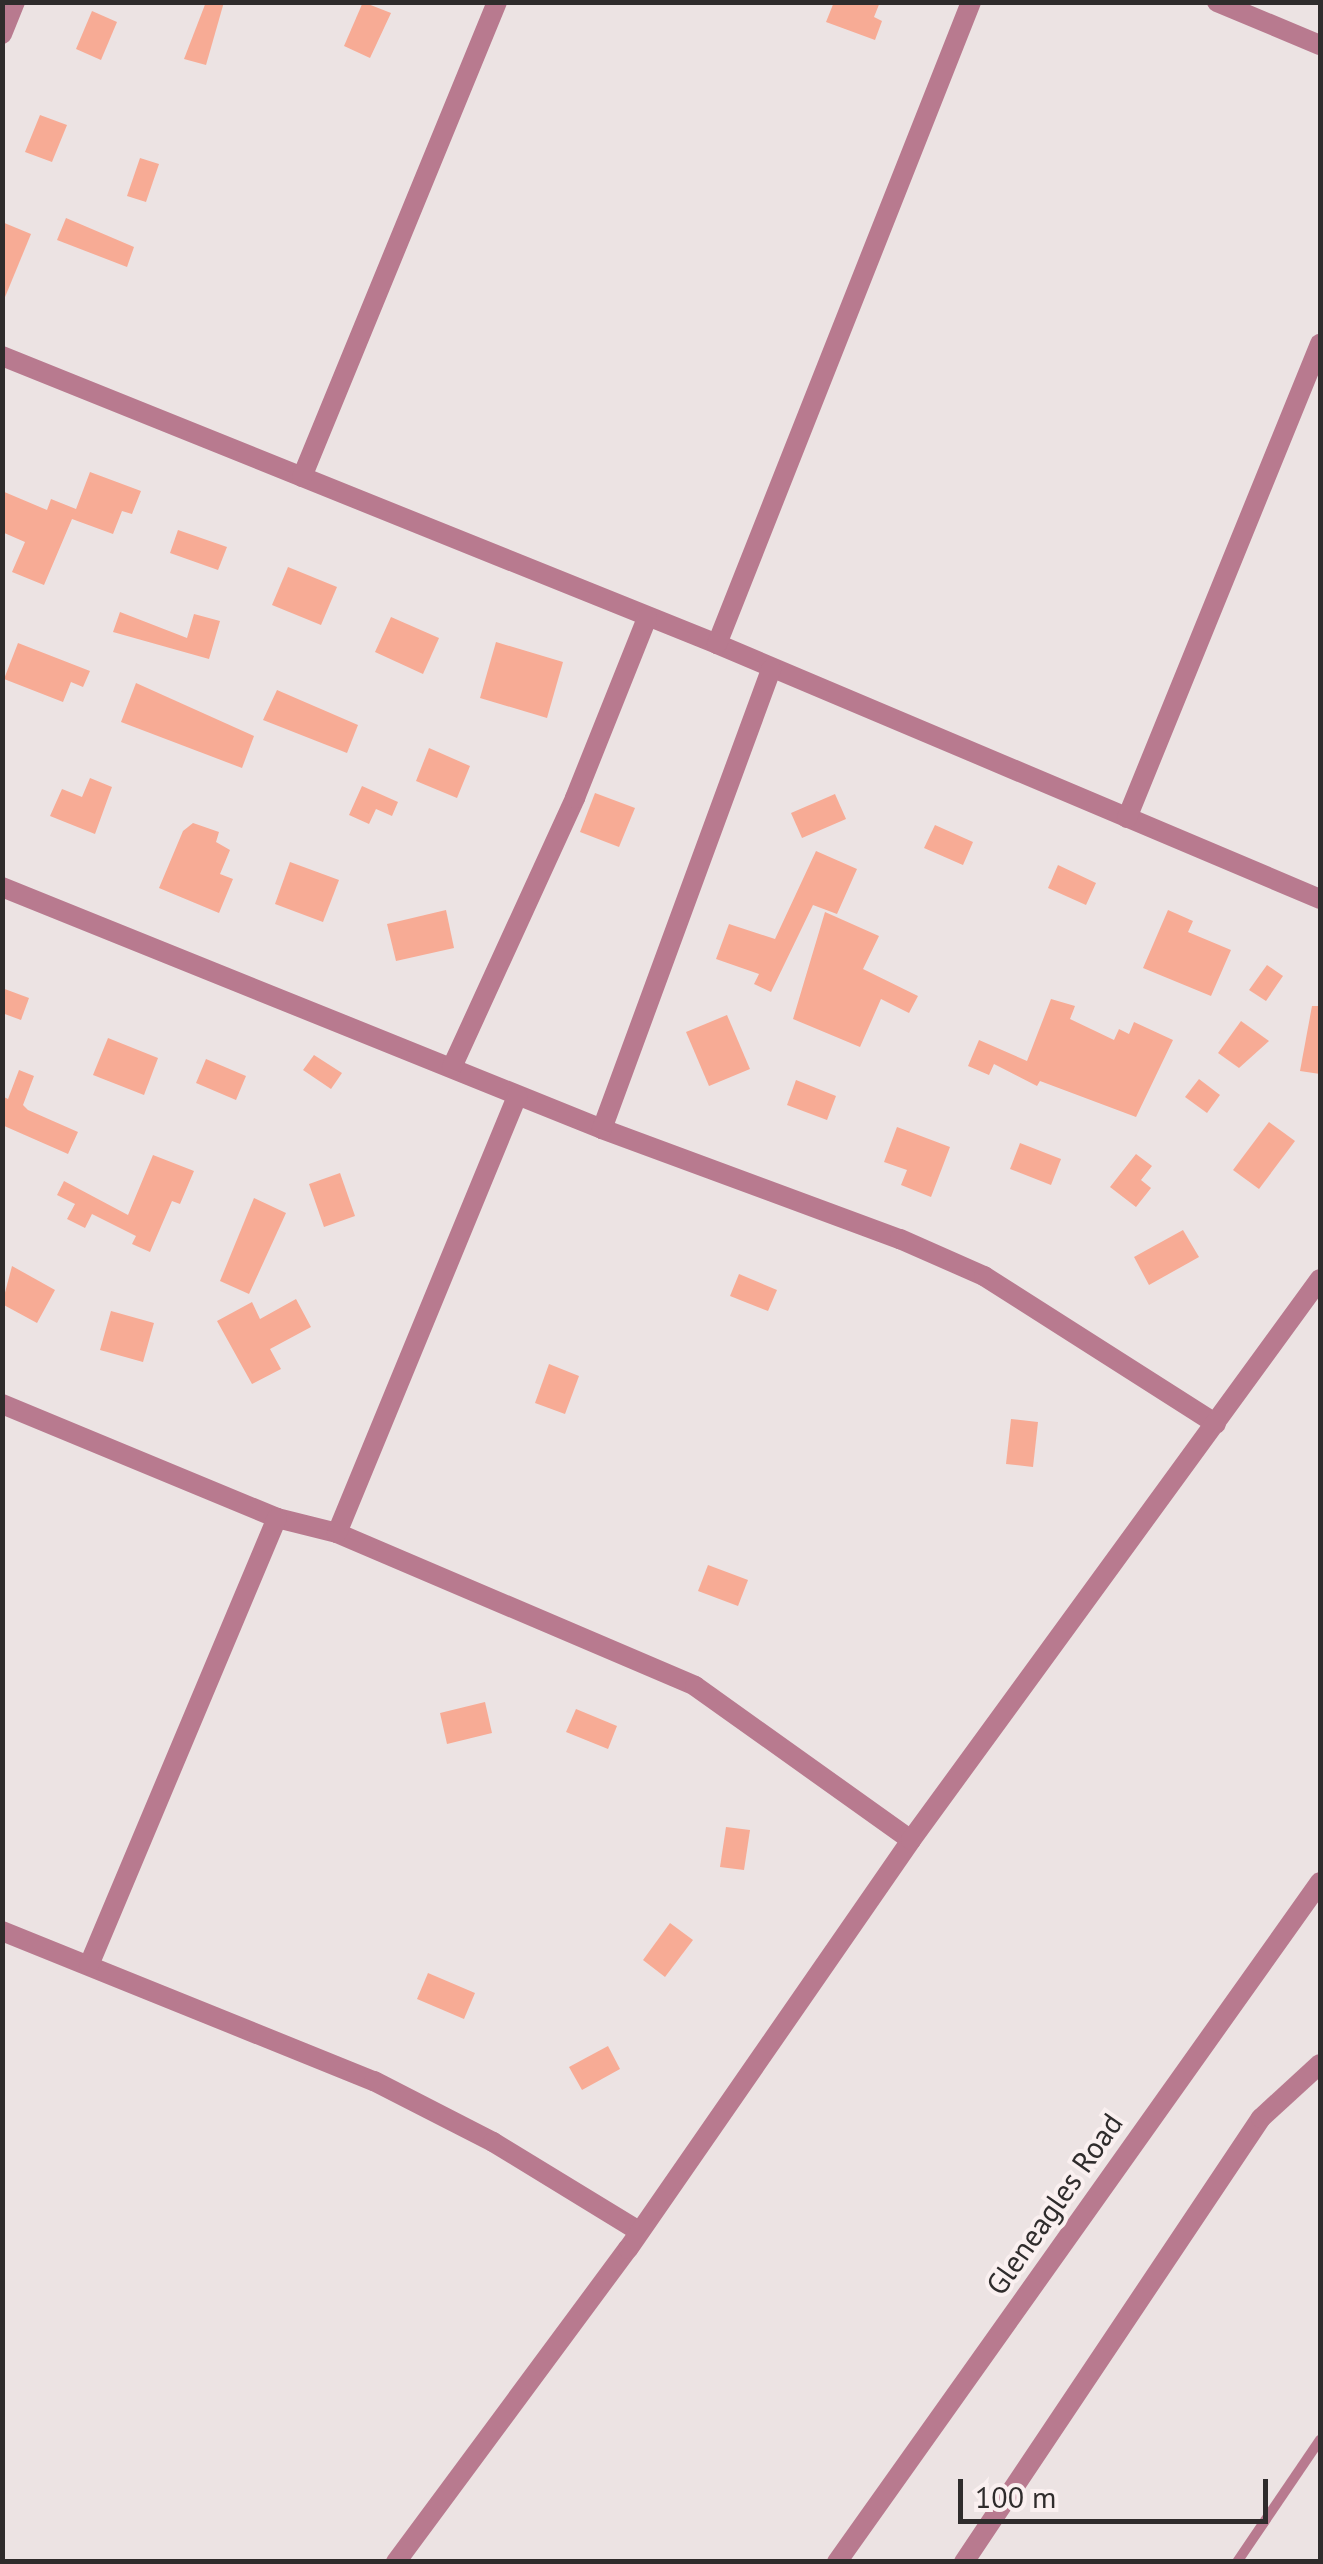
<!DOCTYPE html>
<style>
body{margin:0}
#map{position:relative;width:1323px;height:2564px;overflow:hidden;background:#ece3e3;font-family:"PT Sans",sans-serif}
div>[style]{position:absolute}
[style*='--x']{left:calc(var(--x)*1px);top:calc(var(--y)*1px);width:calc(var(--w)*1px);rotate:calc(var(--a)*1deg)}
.building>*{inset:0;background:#f7ab95}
.service>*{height:10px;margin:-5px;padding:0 5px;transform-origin:5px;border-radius:5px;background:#b87a8f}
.minor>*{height:20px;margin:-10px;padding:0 10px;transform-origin:10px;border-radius:10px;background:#b87a8f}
.tertiary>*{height:20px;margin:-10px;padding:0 10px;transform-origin:10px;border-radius:10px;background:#b87a8f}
span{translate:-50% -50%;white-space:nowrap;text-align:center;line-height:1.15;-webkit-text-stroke:8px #faf0f0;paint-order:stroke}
.street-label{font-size:30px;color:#2f2c2c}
.frame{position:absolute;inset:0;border:5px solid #2f2c2c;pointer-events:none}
.scale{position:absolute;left:958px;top:2479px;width:310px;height:45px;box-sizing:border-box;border:5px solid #2f2c2c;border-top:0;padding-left:12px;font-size:30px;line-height:35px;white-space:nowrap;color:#2f2c2c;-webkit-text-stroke:8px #faf0f0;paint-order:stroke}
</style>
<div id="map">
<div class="building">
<i style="clip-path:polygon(206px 2px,224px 2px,206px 65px,184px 59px)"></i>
<i style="clip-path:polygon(363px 2px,391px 13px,370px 58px,344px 46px)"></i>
<i style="clip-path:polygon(834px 2px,880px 2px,874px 17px,882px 21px,875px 40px,826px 22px)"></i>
<i style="clip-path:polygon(92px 11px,117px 22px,101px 60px,76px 49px)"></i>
<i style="clip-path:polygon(40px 115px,67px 125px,52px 162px,25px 152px)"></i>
<i style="clip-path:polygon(140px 158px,159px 164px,146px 202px,127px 196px)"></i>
<i style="clip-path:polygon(66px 218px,134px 247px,127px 267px,57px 240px)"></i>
<i style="clip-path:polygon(2px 222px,31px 234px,3px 302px,2px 302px)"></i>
<i style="clip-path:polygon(90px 472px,141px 491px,132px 514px,122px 511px,113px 534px,72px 519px,44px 585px,12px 572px,25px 542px,2px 532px,2px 491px,47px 510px,51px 499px,76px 509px)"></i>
<i style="clip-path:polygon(178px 530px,227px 547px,218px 570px,170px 553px)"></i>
<i style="clip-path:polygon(288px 567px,337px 587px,321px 625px,272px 605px)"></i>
<i style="clip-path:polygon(120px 612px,187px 638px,194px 614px,220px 621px,209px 659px,113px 632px)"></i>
<i style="clip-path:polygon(391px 617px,439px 638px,423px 674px,375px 652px)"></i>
<i style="clip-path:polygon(496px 642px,563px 662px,547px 718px,480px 698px)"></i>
<i style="clip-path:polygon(18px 643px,90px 671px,83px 687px,71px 682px,63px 702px,4px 679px)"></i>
<i style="clip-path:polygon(136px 683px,254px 736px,242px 768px,121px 722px)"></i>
<i style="clip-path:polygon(277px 690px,358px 725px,347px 753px,263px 720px)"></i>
<i style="clip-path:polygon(429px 748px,470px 766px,457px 798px,416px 781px)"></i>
<i style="clip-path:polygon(90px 778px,112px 787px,95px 834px,50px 816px,62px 789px,82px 797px)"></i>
<i style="clip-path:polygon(362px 786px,398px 802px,392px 816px,376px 809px,369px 824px,349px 815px)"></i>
<i style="clip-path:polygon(595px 793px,635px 808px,619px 847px,580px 832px)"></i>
<i style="clip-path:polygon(835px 794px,846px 819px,802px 838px,791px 813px)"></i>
<i style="clip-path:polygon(193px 823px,219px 832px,216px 842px,230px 850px,220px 874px,233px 879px,219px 913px,159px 888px,183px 831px)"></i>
<i style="clip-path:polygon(935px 825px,973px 842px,963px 865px,924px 848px)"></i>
<i style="clip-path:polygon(816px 851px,857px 869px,837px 914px,813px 905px,771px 992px,754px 984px,759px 974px,716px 959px,729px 924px,775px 939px)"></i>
<i style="clip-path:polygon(290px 862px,339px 880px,323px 922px,275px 904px)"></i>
<i style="clip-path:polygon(1058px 865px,1096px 883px,1086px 905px,1048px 888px)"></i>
<i style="clip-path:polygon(446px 910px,454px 948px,396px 961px,387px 924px)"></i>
<i style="clip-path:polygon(1168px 910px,1193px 921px,1188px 932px,1231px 950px,1211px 996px,1143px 968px)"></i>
<i style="clip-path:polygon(825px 912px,879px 936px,863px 969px,918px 996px,909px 1013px,881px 999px,860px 1047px,793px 1019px)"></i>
<i style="clip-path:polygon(1267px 965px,1283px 976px,1266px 1001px,1249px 990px)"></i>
<i style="clip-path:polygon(2px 988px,29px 998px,21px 1020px,2px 1013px)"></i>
<i style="clip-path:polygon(1051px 999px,1075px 1006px,1070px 1019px,1114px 1040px,1119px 1029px,1129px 1034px,1134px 1022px,1173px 1040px,1136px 1117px,1040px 1081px,1037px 1086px,994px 1064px,989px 1075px,968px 1066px,979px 1040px,1027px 1061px)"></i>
<i style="clip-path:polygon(1312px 1006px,1320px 1006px,1320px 1074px,1300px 1071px)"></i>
<i style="clip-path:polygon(727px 1015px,750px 1069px,709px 1086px,686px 1032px)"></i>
<i style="clip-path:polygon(1241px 1021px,1269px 1041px,1239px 1068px,1218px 1053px)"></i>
<i style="clip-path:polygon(108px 1038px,158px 1058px,144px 1095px,93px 1075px)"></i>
<i style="clip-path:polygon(314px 1055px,342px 1073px,331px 1089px,303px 1070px)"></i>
<i style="clip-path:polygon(206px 1059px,246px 1076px,236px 1100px,196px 1083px)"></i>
<i style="clip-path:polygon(19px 1070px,34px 1076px,23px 1105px,28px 1110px,78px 1132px,68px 1154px,2px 1125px,2px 1096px,8px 1099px)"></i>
<i style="clip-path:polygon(1199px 1079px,1220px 1095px,1207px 1113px,1185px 1097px)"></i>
<i style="clip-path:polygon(796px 1080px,836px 1096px,827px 1120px,787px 1105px)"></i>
<i style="clip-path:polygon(1269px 1122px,1295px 1141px,1259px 1189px,1233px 1170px)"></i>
<i style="clip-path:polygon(897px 1127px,950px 1147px,931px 1197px,901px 1185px,907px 1170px,884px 1162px)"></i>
<i style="clip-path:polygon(1020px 1143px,1061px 1159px,1051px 1185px,1010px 1169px)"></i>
<i style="clip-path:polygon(1136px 1154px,1152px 1166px,1141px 1180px,1151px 1188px,1136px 1207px,1110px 1187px)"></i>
<i style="clip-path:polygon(153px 1155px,194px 1171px,180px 1204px,172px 1201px,150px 1252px,132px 1244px,136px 1236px,92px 1214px,85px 1228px,67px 1219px,75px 1204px,57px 1195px,64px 1181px,128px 1215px)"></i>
<i style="clip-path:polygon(340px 1173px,355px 1216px,324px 1227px,309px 1184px)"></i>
<i style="clip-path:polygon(254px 1198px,286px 1213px,249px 1294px,220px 1281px)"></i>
<i style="clip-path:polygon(1183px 1230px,1199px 1257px,1149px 1285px,1134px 1257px)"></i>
<i style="clip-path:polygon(12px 1266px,55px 1290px,37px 1323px,2px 1304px)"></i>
<i style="clip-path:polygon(739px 1274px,777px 1290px,768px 1311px,730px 1296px)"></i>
<i style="clip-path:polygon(296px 1299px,311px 1327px,270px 1349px,281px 1369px,252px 1384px,217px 1321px,252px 1302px,260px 1319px)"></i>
<i style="clip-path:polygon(111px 1311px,154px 1323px,143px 1362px,100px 1350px)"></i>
<i style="clip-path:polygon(549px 1364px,579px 1376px,565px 1414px,535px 1403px)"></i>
<i style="clip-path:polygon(1011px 1419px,1038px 1422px,1033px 1467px,1006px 1464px)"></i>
<i style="clip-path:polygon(708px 1565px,748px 1580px,738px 1606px,698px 1591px)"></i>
<i style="clip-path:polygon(485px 1702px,492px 1733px,447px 1744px,440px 1713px)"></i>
<i style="clip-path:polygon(576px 1709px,617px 1726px,608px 1749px,566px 1732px)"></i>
<i style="clip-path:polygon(726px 1827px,750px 1830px,744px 1870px,720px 1867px)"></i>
<i style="clip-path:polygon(670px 1923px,693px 1940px,665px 1977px,643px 1960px)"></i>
<i style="clip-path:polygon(428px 1973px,475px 1993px,464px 2019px,417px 1999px)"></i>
<i style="clip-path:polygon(608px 2046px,620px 2069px,582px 2090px,569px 2067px)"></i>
</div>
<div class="service">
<i style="--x:1237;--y:2562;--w:148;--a:-55.8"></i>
</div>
<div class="minor">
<i style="--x:1217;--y:2;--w:112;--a:22.7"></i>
<i style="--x:2;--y:34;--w:35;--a:-68"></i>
<i style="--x:2;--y:356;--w:771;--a:21.94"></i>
<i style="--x:717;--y:644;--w:655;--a:22.92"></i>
<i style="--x:302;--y:477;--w:513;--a:-67.68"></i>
<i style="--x:717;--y:644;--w:690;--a:-68.41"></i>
<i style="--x:1127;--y:818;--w:512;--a:-67.85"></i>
<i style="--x:2;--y:887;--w:647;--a:21.97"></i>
<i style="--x:602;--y:1129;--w:318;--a:20.3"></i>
<i style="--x:900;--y:1239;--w:92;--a:23.8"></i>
<i style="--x:984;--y:1276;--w:275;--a:32.5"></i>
<i style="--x:452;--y:1067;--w:296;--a:-65.4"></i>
<i style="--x:575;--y:798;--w:194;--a:-68.2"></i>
<i style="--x:602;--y:1129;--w:490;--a:-69.8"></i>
<i style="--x:2;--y:1404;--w:298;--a:22.5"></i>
<i style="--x:277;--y:1518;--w:62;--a:14"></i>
<i style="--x:337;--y:1533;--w:389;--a:23.1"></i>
<i style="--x:695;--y:1686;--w:265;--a:35.5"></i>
<i style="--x:337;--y:1533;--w:473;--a:-67.6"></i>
<i style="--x:2;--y:1931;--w:401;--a:22"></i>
<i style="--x:374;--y:2081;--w:134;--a:27.1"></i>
<i style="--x:493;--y:2142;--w:171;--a:31.4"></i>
<i style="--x:89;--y:1965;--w:485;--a:-67.2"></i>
<i style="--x:396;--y:2562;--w:390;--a:-53.5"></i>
<i style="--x:628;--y:2249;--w:497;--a:-55.3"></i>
<i style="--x:911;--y:1840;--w:694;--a:-53.91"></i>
<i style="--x:964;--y:2562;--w:534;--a:-56.22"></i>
<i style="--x:1261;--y:2118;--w:80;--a:-42.5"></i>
</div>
<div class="tertiary">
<i style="--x:837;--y:2562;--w:834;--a:-54.61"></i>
</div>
<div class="street-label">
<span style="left:1054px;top:2204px;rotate:-55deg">Gleneagles Road</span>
</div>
<div class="frame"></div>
<div class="scale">100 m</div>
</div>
